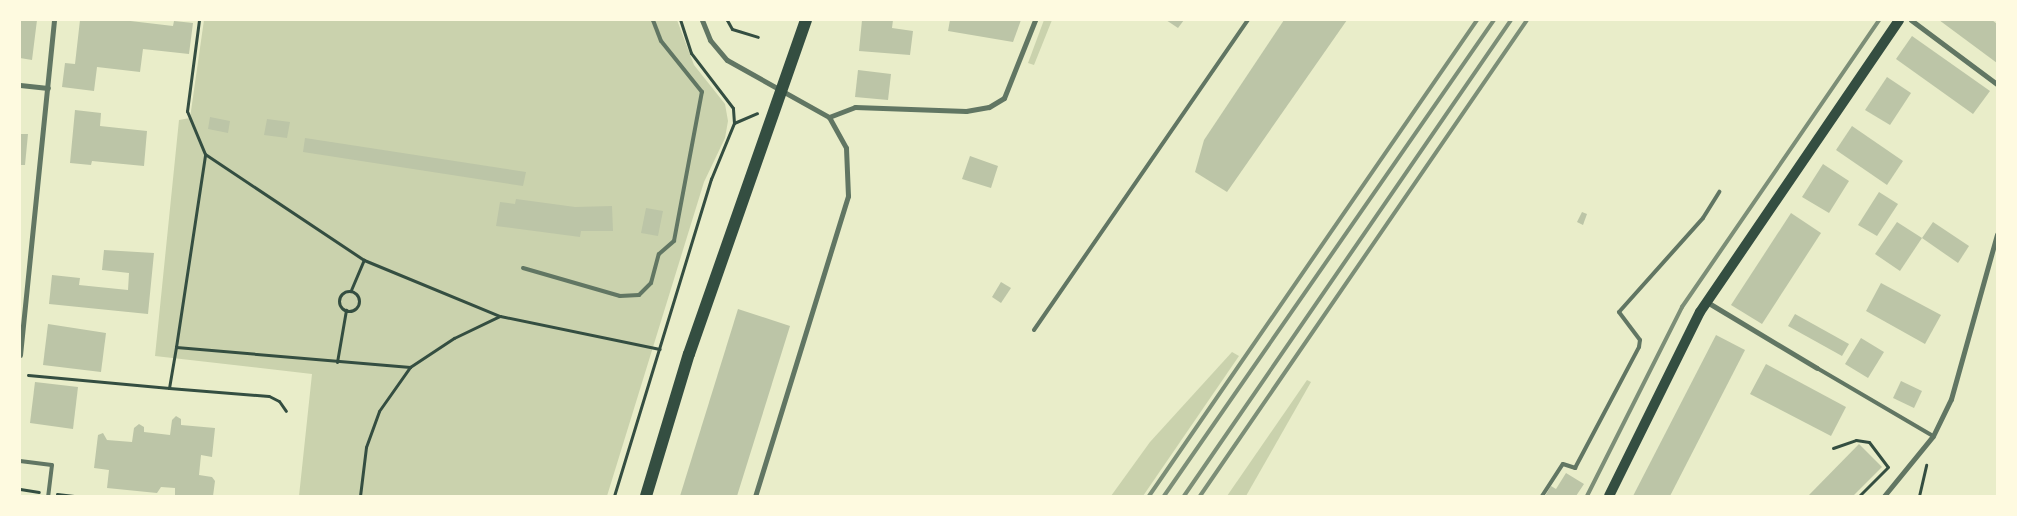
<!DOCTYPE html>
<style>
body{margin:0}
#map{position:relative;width:2017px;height:516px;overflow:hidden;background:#e9edc9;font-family:Ubuntu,sans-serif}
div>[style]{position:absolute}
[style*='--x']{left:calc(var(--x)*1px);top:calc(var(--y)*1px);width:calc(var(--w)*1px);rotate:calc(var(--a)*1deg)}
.green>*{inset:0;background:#cad2ad}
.building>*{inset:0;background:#bcc5a7}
.path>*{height:3px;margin:-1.5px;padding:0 1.5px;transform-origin:1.5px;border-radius:1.5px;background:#344e41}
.path>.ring{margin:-1.5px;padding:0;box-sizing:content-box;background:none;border:3px solid #344e41;border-radius:50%}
.service>*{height:4px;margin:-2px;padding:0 2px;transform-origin:2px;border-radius:2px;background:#617663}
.minor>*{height:5px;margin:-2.5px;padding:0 2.5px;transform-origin:2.5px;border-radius:2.5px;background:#617663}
.secondary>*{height:10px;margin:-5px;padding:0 5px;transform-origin:5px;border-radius:5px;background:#344e41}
.primary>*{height:12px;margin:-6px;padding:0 6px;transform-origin:6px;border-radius:6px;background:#344e41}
.rail>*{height:4px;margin:-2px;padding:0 2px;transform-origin:2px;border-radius:2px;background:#7c8e77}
span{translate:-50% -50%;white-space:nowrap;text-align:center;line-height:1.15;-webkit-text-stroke:4px #fefae0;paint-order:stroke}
.frame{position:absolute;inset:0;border:21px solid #fefae0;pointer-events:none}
</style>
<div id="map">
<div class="green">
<i style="clip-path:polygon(204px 20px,677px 20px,694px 65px,725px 104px,728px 121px,725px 138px,704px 182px,607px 496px,299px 496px,312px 374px,155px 356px,179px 120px,190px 118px)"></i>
<i style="clip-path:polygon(1044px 20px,1052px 20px,1034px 65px,1028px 63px)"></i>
<i style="clip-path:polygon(1232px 352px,1239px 356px,1143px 496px,1111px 496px,1150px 442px)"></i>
<i style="clip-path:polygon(1307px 380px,1311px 382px,1246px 496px,1227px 496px)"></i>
</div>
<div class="building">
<i style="clip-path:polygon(20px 20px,37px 20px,32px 60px,20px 58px)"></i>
<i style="clip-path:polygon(80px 20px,122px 20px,173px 26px,174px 21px,193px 23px,189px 54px,143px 49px,140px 72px,97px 67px,94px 91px,62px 87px,65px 63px,75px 64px)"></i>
<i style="clip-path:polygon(862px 20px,893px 20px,892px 28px,913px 31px,910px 55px,859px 51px)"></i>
<i style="clip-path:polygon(950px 20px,1021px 20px,1013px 42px,948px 31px)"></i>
<i style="clip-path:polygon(1166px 20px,1184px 20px,1178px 28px)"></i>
<i style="clip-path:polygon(1284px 20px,1347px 20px,1227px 192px,1195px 172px,1204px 140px)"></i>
<i style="clip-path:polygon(1939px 20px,1992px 20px,1997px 24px,1997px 63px)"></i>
<i style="clip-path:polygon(1912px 36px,1990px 91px,1973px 114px,1896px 59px)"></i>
<i style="clip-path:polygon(858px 70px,891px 74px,888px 100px,855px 97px)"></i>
<i style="clip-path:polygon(1887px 77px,1911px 93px,1890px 125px,1865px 110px)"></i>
<i style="clip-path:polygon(75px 110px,101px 113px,100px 126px,147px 131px,144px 166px,92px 161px,91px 165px,70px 163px)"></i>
<i style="clip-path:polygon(210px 117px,230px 121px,228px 133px,208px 129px)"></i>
<i style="clip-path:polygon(267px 119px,290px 122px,287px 138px,264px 135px)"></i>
<i style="clip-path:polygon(1852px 126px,1903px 161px,1887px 185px,1836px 150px)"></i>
<i style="clip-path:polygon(20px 134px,28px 134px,25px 165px,20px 165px)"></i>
<i style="clip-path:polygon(305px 138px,526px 172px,523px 186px,303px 152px)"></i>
<i style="clip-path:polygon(970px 156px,998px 166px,991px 188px,962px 179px)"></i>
<i style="clip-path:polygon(1823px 164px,1849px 181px,1829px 213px,1802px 197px)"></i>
<i style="clip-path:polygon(1879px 192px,1898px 204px,1877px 236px,1858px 225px)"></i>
<i style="clip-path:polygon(516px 199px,575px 207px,612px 206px,613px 231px,581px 231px,580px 237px,496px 226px,500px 202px,515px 204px)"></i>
<i style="clip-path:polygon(646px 208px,663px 211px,658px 236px,641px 233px)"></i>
<i style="clip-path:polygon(1582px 212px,1587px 214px,1583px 225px,1577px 222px)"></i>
<i style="clip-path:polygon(1791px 213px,1821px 233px,1762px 324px,1731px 305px)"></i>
<i style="clip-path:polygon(1897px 222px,1922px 238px,1900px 271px,1875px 254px)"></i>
<i style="clip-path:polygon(1933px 222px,1969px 246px,1958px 263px,1922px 238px)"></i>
<i style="clip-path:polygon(104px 250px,154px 253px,148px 314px,49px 304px,52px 275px,80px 278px,79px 285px,128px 290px,129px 273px,102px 270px)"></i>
<i style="clip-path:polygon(1001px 282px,1011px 288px,1001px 303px,992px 297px)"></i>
<i style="clip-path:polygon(1881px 283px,1941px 315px,1925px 344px,1866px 311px)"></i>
<i style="clip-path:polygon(738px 309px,790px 326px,737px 496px,680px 496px)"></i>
<i style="clip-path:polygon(1795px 314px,1849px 344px,1842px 356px,1788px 326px)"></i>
<i style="clip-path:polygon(48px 324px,106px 333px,101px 372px,43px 365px)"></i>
<i style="clip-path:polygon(1716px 335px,1745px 350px,1670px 496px,1633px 496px)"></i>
<i style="clip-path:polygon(1861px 338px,1884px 352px,1868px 378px,1845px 364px)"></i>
<i style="clip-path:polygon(1766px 364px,1846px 407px,1831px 436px,1750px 394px)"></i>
<i style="clip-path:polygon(1901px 381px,1922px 391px,1914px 408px,1893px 398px)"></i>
<i style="clip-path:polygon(35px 382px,78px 387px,73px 429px,30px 423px)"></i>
<i style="clip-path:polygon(176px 416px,181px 419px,181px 425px,215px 428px,212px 457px,201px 455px,199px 475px,212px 477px,215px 481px,213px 496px,175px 496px,175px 488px,161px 487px,157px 493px,107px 488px,109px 470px,94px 468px,98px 435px,103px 433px,107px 440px,132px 442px,134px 428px,139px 424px,144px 427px,144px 432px,170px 435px,172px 420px)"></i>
<i style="clip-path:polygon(1859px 444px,1882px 467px,1853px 496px,1808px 496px)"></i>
<i style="clip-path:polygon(1566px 473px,1584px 484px,1576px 496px,1545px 496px,1551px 486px,1556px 489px)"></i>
</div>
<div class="path">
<i style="--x:199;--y:20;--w:92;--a:97.5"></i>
<i style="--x:187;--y:111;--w:47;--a:67.3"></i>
<i style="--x:205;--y:154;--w:191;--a:33.7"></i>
<i style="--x:364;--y:260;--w:147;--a:22.4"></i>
<i style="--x:727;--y:20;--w:10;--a:61"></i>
<i style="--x:732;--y:29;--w:27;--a:17"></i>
<i style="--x:734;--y:123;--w:25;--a:-23"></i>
<i style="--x:351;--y:290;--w:33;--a:-67"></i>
<i class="ring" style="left:339px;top:291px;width:17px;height:17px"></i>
<i style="--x:176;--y:347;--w:194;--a:-81.4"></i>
<i style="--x:337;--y:362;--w:53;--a:-80.2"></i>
<i style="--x:28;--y:375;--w:142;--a:5.3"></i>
<i style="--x:169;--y:388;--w:42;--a:-80.3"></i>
<i style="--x:176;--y:347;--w:235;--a:4.9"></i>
<i style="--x:169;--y:388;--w:100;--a:4.6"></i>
<i style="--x:269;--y:396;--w:11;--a:27"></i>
<i style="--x:279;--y:401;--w:12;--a:55"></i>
<i style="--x:1833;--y:448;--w:24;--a:-19"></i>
<i style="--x:1856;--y:440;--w:13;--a:9"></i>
<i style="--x:1869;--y:442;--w:31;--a:53"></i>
<i style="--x:1888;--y:467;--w:41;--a:135"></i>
<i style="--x:20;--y:489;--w:19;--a:9"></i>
<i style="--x:57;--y:494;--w:17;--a:7"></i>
<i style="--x:360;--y:496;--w:49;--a:-83"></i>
<i style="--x:366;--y:447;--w:38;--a:-70"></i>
<i style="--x:379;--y:411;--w:54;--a:-54.8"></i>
<i style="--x:410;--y:367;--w:53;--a:-33.4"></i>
<i style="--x:454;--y:338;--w:51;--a:-25.6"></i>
<i style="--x:500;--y:316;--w:163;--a:11.7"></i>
<i style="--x:614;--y:496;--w:332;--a:-73"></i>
<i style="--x:711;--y:179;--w:61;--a:-67.7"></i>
<i style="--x:734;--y:123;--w:15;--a:-94"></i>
<i style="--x:733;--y:108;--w:69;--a:-127.4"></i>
<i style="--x:691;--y:53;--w:35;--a:-108"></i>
<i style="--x:1919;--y:496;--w:32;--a:-77"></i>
</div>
<div class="service">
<i style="--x:523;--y:268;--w:101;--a:16.1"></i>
<i style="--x:620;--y:296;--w:19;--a:-3"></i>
<i style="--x:639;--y:295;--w:17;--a:-45"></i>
<i style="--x:651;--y:283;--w:30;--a:-75"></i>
<i style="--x:659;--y:254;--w:20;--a:-41"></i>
<i style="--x:674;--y:241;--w:152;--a:-79.4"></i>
<i style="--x:702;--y:92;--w:65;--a:-128.8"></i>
<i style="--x:661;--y:41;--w:22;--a:-111"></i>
<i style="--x:1034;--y:330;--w:377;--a:-55.4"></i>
<i style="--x:1817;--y:368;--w:134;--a:30.4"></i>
<i style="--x:20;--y:461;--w:32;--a:7"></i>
<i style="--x:52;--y:465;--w:31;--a:97"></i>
<i style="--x:1542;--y:496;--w:38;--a:-57"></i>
<i style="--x:1563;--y:464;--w:13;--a:18"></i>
<i style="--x:1575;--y:468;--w:137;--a:-62.1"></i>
<i style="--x:1639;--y:347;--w:7;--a:-82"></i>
<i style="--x:1640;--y:340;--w:35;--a:-127"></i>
<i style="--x:1619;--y:312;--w:126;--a:-48.2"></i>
<i style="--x:1703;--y:218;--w:31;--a:-58"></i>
</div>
<div class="minor">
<i style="--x:702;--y:20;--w:22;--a:68"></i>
<i style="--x:710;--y:40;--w:26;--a:50"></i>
<i style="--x:727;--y:60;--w:117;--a:29.2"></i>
<i style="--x:829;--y:117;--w:35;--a:61"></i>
<i style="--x:846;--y:148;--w:48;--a:87.6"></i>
<i style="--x:848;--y:196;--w:314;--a:107.2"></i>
<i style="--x:1911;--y:20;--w:107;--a:36.7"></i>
<i style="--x:20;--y:85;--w:28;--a:6"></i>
<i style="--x:829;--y:117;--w:28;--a:-21"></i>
<i style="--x:855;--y:107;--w:111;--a:2.1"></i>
<i style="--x:966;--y:111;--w:23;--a:-10"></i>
<i style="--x:989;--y:107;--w:17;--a:-31"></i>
<i style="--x:1004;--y:98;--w:84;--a:-68.3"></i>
<i style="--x:1707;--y:302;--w:128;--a:31"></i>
<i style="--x:20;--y:355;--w:337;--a:-84.2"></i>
<i style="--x:1884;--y:496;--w:77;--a:-50.8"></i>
<i style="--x:1933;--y:436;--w:41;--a:-64.1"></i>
<i style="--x:1951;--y:399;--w:171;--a:-74.4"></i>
</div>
<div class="secondary">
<i style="--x:1609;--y:496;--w:205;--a:-63.7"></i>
<i style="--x:1700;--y:312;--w:353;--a:-55.7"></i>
</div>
<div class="primary">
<i style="--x:646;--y:496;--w:148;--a:-73.2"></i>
<i style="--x:689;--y:354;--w:354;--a:-70.7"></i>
</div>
<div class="rail">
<i style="--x:1149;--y:496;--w:578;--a:-55.43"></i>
<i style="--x:1164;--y:496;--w:579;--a:-55.27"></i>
<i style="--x:1184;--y:496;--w:577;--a:-55.51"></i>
<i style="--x:1200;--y:496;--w:577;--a:-55.51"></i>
<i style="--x:1587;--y:496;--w:212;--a:-63.3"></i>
<i style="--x:1682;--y:307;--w:348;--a:-55.5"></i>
</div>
<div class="frame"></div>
</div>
